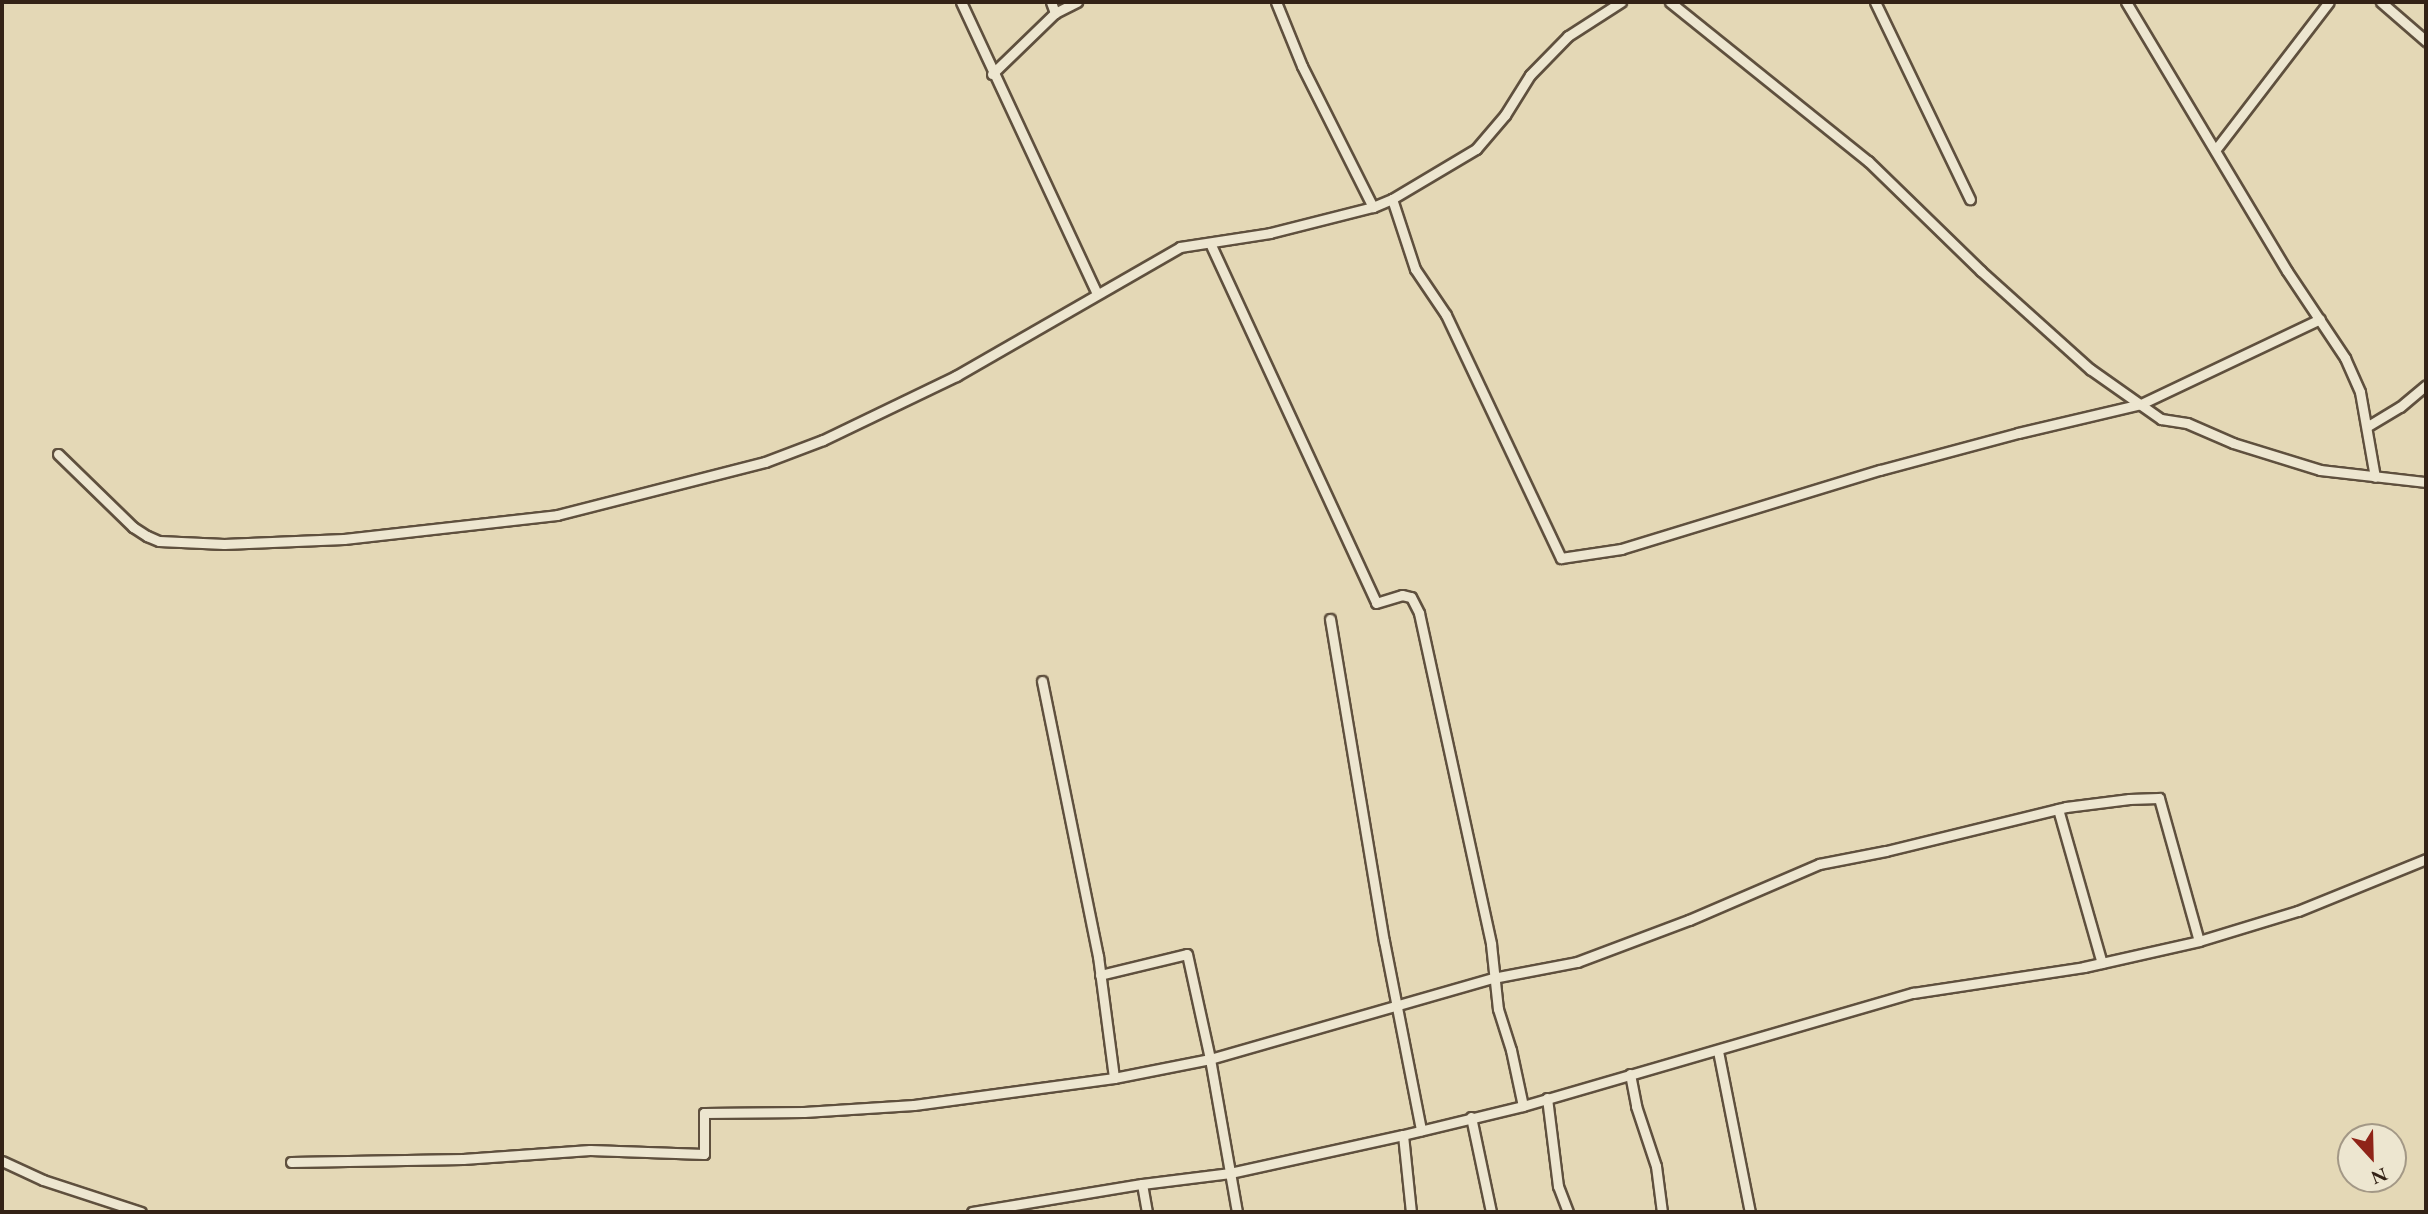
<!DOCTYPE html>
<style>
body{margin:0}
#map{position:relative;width:2428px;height:1214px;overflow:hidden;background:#e4d8b6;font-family:"EB Garamond",serif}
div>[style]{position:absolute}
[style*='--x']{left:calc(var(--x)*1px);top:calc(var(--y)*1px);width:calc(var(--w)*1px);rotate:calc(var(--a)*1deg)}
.roads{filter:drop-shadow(2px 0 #5f503e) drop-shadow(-2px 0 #5f503e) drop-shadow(0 2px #5f503e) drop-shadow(0 -2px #5f503e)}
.minor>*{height:9px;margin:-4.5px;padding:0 4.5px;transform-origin:4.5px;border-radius:4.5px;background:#ede6d0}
span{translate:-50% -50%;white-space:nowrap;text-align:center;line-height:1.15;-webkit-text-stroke:5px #ede6d0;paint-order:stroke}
.frame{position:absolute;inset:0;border:4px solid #332216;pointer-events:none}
.north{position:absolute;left:2337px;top:1123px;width:70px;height:70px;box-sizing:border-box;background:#ede6d0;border:2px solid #a39886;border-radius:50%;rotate:158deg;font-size:19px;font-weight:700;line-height:28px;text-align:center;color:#332216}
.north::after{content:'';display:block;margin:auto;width:24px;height:32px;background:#8f2418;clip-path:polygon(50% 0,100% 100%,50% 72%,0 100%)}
</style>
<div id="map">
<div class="roads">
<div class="minor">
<i style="--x:961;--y:2;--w:322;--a:65"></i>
<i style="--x:1051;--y:2;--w:12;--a:70"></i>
<i style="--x:1276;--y:2;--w:69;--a:67.9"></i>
<i style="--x:1302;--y:66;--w:158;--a:63.3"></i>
<i style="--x:1670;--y:2;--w:254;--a:38.8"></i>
<i style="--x:1868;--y:161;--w:158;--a:44.2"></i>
<i style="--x:1981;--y:271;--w:147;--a:42"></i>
<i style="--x:2090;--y:369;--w:87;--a:35.2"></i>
<i style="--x:2161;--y:419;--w:26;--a:9"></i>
<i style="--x:2187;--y:423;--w:50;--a:23.5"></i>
<i style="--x:2233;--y:443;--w:91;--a:17.2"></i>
<i style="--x:2320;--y:470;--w:107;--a:6.5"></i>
<i style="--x:1875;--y:2;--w:219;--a:64.3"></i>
<i style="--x:2126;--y:2;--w:313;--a:59.1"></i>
<i style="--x:2287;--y:271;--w:105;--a:56.3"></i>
<i style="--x:2345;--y:358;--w:37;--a:66"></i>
<i style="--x:2360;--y:392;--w:86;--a:80"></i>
<i style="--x:2381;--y:2;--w:60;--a:40.9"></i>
<i style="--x:992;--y:74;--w:88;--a:-44.1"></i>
<i style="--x:1055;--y:13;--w:25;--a:-27"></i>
<i style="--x:2216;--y:149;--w:185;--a:-52.5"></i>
<i style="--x:1392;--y:199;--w:74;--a:71.8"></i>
<i style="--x:1415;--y:269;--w:55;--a:56"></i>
<i style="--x:1446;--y:315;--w:269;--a:64.7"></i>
<i style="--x:1561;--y:558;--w:61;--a:-8.5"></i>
<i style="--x:1621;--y:549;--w:271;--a:-17"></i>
<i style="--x:1880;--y:470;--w:143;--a:-15"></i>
<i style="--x:2018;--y:433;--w:126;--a:-13.3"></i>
<i style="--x:2141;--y:404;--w:198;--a:-25.4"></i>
<i style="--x:1210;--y:243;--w:396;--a:65.2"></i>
<i style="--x:1376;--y:603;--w:27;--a:-17"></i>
<i style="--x:1402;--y:595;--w:9;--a:13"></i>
<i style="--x:1411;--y:597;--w:18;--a:63"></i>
<i style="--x:1419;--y:613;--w:339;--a:77.7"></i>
<i style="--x:1491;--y:944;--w:65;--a:83.9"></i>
<i style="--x:1498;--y:1009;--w:43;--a:72.4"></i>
<i style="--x:1511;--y:1050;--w:57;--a:77.9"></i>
<i style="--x:2368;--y:426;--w:37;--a:-31"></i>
<i style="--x:2400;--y:407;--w:34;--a:-40"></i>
<i style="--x:58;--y:454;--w:105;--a:44.2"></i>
<i style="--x:133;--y:527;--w:17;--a:33"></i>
<i style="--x:147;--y:536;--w:13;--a:23"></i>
<i style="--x:159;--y:541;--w:65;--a:2.6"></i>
<i style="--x:224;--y:544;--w:120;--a:-2.4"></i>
<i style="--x:344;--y:539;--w:214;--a:-6.4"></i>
<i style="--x:557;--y:515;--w:215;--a:-14.3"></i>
<i style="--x:765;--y:462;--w:62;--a:-20.8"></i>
<i style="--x:823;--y:440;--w:148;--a:-25.7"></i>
<i style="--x:956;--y:376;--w:258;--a:-29.9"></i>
<i style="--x:1180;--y:247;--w:91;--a:-8.8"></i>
<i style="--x:1270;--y:233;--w:106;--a:-14.2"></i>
<i style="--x:1373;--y:207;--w:21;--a:-23"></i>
<i style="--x:1392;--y:199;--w:98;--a:-30.8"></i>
<i style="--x:1476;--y:149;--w:45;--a:-49.5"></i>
<i style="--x:1505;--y:115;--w:47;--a:-58"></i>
<i style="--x:1530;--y:75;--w:54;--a:-45.7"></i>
<i style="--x:1568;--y:36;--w:63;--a:-32.7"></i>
<i style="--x:1330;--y:619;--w:326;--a:80.5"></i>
<i style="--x:1384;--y:941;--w:193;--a:78.9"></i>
<i style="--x:1042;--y:681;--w:281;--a:78.5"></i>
<i style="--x:1098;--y:956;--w:123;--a:82.5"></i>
<i style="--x:2058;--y:809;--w:160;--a:74.1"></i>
<i style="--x:1100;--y:975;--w:89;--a:-13.6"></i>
<i style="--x:1187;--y:954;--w:107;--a:77.6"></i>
<i style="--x:1210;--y:1059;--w:294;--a:-16"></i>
<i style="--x:1493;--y:978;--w:86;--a:-10.8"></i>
<i style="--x:1577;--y:962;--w:120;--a:-20.6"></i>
<i style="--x:1689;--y:920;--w:142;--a:-23.3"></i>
<i style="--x:1819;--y:864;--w:68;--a:-11"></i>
<i style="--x:1886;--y:851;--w:185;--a:-13.7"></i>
<i style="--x:2066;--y:807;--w:64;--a:-7.2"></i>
<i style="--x:2129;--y:799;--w:30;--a:-2"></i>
<i style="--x:2159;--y:798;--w:148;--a:74.4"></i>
<i style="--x:1718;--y:1051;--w:164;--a:78.8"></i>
<i style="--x:1630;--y:1074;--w:33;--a:79"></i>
<i style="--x:1636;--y:1106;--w:63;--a:71.6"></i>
<i style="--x:1656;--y:1166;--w:46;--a:82.6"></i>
<i style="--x:1547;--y:1098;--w:89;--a:82.9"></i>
<i style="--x:1558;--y:1186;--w:28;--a:69"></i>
<i style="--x:1471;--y:1117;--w:97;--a:78.1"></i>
<i style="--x:1403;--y:1135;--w:77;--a:84.1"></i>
<i style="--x:2;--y:1161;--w:45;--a:24.9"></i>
<i style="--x:43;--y:1180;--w:103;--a:18.1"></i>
<i style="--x:291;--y:1162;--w:172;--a:-1"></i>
<i style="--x:463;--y:1159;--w:127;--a:-4.1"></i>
<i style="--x:590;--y:1150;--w:114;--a:2"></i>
<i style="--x:704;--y:1154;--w:41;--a:-90"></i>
<i style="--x:704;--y:1113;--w:100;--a:-0.6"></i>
<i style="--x:804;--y:1112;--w:110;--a:-3.6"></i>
<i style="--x:914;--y:1105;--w:202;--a:-7.7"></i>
<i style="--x:1114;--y:1078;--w:98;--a:-11.2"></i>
<i style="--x:1210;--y:1059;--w:155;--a:80"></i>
<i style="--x:1142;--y:1184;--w:28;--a:80"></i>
<i style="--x:972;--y:1212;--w:172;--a:-9.4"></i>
<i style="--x:1142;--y:1184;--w:89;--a:-7.1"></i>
<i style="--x:1230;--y:1173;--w:177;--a:-12.4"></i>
<i style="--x:1403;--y:1135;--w:123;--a:-13.6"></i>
<i style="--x:1523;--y:1106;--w:406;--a:-16.2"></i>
<i style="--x:1913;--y:993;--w:173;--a:-8.6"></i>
<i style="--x:2084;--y:967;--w:118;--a:-12.7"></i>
<i style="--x:2199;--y:941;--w:103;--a:-16.9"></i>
<i style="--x:2298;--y:911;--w:138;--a:-22.1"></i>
</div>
</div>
<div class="frame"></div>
<div class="north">N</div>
</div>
